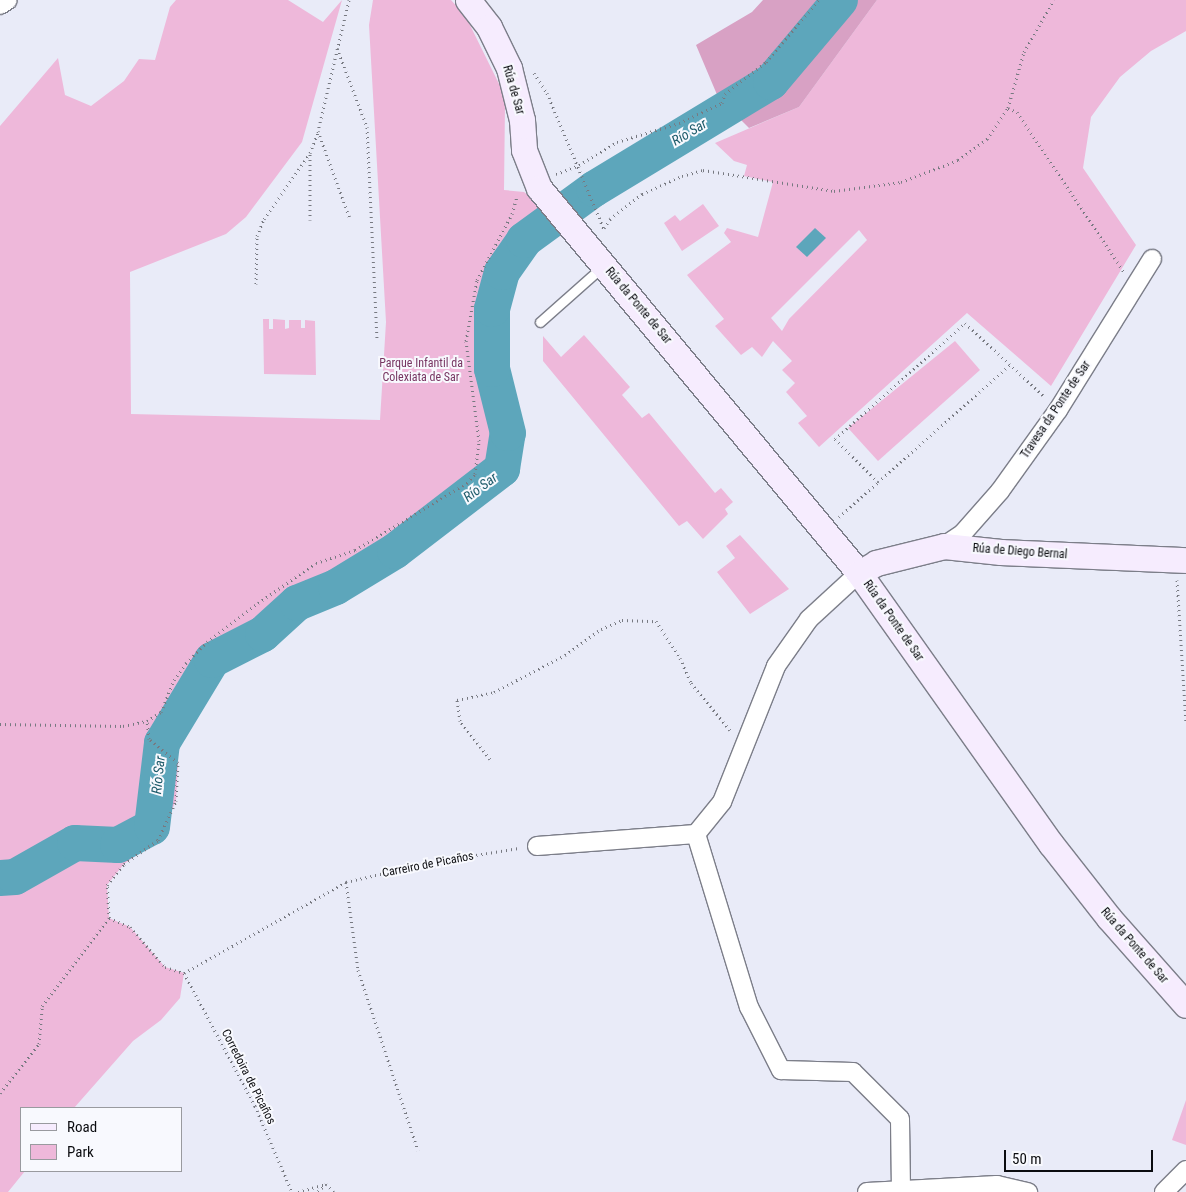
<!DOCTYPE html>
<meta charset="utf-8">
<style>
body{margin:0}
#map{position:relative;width:1186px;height:1192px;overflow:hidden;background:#e9ebf8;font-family:"Roboto Condensed",sans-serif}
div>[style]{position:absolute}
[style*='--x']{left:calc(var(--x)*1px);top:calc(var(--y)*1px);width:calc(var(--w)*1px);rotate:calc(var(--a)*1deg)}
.green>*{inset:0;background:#eeb8da}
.forest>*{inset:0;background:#d8a1c4}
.water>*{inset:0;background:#5da6bb}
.river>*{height:36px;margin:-18px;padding:0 18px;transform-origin:18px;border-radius:18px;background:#5da6bb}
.path>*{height:3px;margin-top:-1.5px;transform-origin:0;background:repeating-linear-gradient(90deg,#777981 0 1px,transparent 0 5px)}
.roads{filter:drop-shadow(1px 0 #7c7e89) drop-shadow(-1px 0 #7c7e89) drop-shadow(0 1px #7c7e89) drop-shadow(0 -1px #7c7e89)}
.lane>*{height:9px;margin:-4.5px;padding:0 4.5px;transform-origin:4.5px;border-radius:4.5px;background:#fff}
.street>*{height:18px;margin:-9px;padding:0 9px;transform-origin:9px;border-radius:9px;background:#fff}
.secondary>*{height:25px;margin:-12.5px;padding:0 12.5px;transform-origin:12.5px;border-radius:12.5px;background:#f6ecfe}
span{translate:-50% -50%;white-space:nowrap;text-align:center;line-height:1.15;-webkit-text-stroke:4px #f8f9fe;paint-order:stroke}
.street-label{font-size:12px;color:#0b0c10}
.park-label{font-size:12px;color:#773562}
.water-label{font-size:14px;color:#1f5c6b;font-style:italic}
.legend{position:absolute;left:20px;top:1107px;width:162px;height:65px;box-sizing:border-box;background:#f8f9fe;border:1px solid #999a9f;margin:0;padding:6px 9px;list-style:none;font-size:15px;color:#0b0c10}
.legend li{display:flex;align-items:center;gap:10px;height:25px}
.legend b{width:25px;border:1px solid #999a9f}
.scale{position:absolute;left:1004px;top:1150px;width:149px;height:22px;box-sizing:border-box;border:2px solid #0b0c10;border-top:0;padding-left:6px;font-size:15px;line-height:18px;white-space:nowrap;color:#0b0c10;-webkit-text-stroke:4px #f8f9fe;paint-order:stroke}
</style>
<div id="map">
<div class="green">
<i style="clip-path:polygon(176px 0,288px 0,323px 22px,342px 0,302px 142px,246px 217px,226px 234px,130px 272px,131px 414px,380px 420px,386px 322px,369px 25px,373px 0,451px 0,466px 17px,502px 90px,505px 104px,504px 190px,524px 192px,544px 208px,532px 216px,493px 270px,487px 309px,487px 372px,502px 435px,497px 468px,392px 546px,333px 581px,296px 596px,260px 626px,207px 655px,156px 744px,178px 763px,176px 801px,158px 840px,124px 864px,107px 885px,109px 918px,130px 927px,165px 967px,184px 973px,180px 998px,161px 1020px,133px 1041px,74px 1108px,21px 1108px,21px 1171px,25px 1171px,8px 1192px,0 1192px,0 126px,58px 58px,65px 95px,91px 106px,124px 81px,139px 59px,155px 60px,170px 7px)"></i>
<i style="clip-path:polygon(evenodd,877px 0,1186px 0,1186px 31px,1151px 51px,1120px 77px,1091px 117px,1083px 168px,1136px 245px,1051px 386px,967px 313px,819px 447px,798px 423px,807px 416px,786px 392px,795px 383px,782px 370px,792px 361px,773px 341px,762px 357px,752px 347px,741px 355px,715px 326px,724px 319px,687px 275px,731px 242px,724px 233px,727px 228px,758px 237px,773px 182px,744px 176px,747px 165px,734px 161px,715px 143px,799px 107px,877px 0,859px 230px,867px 240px,789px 319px,782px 331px,771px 318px,859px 230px)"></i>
<i style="clip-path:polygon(703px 204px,719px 226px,682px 251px,664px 223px,675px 215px,680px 221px)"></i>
<i style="clip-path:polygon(263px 319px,269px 319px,269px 329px,273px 329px,273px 319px,285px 320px,285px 329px,289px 328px,289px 320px,301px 320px,301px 328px,305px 328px,305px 320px,315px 321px,316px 375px,264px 374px)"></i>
<i style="clip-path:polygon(584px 335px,630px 387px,622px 395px,642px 418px,649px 413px,715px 493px,721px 488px,733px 502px,725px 509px,728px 514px,703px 539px,687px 521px,679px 526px,543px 361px,543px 336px,561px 357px)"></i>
<i style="clip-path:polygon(955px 341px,980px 370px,878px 461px,848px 428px)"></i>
<i style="clip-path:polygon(740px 535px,789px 589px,750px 614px,717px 572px,735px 558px,726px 546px)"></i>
<i style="clip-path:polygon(1186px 1100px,1186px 1145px,1172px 1140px)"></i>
</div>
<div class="forest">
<i style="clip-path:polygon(763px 0,877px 0,799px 107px,749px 128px,718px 97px,696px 45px,752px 12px)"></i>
</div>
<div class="water">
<i style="clip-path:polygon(815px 228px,826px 238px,807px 257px,796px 247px)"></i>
</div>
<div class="river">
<i style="--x:0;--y:878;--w:15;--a:-4"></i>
<i style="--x:15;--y:877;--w:69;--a:-29.5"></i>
<i style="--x:75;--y:843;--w:43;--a:2.7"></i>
<i style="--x:118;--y:845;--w:38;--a:-28"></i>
<i style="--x:152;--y:827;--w:85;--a:-83.2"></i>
<i style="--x:162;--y:743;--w:97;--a:-58.9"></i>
<i style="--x:212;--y:660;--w:57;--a:-27"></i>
<i style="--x:263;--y:634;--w:46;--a:-42.4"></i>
<i style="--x:297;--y:603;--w:42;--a:-22.3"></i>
<i style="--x:336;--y:587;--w:69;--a:-31.4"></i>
<i style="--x:395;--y:551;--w:135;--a:-37.5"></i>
<i style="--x:502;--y:469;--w:36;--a:-81"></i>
<i style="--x:508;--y:433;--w:66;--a:-104"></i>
<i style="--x:492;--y:369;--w:60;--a:-90"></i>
<i style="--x:492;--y:309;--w:38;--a:-75"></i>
<i style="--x:502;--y:272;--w:39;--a:-55"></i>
<i style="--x:524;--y:240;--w:87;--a:-36.1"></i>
<i style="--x:594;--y:189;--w:207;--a:-31.2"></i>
<i style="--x:771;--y:82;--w:107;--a:-49.9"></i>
</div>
<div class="path">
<i style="--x:349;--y:0;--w:135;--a:103.3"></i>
<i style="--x:318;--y:131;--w:94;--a:70"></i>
<i style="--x:337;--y:48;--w:85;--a:69.2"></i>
<i style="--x:367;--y:127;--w:212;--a:87.3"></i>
<i style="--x:534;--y:73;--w:24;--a:57"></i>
<i style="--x:547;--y:93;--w:147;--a:67.3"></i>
<i style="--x:1008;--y:108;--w:10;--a:24"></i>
<i style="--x:1017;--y:112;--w:192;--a:56.2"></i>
<i style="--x:556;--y:174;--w:25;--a:-21"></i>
<i style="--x:579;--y:165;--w:44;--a:-31.2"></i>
<i style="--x:617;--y:142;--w:65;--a:-17"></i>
<i style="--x:679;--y:123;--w:47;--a:-24.9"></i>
<i style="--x:722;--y:103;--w:9;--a:-72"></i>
<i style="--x:725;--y:94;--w:52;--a:-38"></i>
<i style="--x:766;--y:62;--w:82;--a:-49.5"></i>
<i style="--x:310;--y:220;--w:67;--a:-90"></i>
<i style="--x:310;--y:153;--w:22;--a:-69"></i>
<i style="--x:604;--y:228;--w:11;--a:-56"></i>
<i style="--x:610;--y:219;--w:41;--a:-38"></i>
<i style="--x:642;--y:194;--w:44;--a:-24.2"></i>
<i style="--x:682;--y:176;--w:22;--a:-16"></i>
<i style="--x:703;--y:170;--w:133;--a:9.1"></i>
<i style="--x:834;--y:191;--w:68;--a:-7.7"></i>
<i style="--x:901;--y:182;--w:61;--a:-21.1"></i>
<i style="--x:958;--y:160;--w:36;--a:-36"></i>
<i style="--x:987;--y:139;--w:37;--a:-56"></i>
<i style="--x:1008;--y:108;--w:58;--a:-74.1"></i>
<i style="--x:1024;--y:52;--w:60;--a:-60"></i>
<i style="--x:256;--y:284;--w:48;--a:-88.8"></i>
<i style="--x:257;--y:236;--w:18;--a:-68"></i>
<i style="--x:264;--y:219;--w:80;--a:-55.1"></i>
<i style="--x:878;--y:482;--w:176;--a:-41.6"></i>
<i style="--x:839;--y:517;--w:52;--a:-41.9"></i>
<i style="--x:878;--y:482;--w:61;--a:-135"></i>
<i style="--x:835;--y:439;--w:174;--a:-41.7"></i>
<i style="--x:965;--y:323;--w:109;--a:42.8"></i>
<i style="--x:1177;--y:580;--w:142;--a:86.4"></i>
<i style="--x:0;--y:724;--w:123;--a:0.9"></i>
<i style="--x:123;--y:726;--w:25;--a:-12"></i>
<i style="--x:147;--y:721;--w:17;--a:-33"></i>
<i style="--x:161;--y:712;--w:35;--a:-68"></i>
<i style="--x:174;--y:680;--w:21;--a:-55"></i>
<i style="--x:186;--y:663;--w:30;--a:-45"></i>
<i style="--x:207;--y:642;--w:64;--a:-37.4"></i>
<i style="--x:258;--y:603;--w:70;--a:-34.6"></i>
<i style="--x:316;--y:563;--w:41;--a:-18.4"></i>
<i style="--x:355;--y:550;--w:131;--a:-30.9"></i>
<i style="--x:467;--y:483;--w:12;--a:-48"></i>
<i style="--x:475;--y:474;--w:33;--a:-83"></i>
<i style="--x:479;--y:441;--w:101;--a:-97.4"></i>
<i style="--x:466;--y:341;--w:62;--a:-79.8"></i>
<i style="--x:477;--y:280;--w:75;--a:-62.1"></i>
<i style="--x:512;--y:214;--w:19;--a:-74"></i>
<i style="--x:490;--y:759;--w:48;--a:-128.3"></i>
<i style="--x:460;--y:721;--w:21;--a:-98"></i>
<i style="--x:457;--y:700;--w:38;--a:-12"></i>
<i style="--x:494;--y:692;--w:80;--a:-27.5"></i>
<i style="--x:565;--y:655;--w:44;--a:-35.8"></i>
<i style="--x:601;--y:629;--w:23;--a:-23"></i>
<i style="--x:622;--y:620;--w:34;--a:2"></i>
<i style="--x:656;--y:621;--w:44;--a:57"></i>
<i style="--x:680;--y:658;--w:27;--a:66"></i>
<i style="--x:691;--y:683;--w:61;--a:50.3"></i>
<i style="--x:346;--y:882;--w:89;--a:82.2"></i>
<i style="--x:358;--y:970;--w:190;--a:71.6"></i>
<i style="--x:109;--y:918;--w:23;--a:23"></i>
<i style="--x:130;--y:927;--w:53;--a:48.8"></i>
<i style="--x:165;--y:967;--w:20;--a:18"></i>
<i style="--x:184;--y:973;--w:186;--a:-29.3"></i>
<i style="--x:346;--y:882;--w:88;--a:-13.1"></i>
<i style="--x:432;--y:862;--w:88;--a:-9.1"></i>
<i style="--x:184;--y:973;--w:151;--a:61.9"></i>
<i style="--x:255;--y:1106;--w:94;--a:66.7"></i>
<i style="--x:0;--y:1093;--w:63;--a:-51.5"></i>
<i style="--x:39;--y:1044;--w:38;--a:-85"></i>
<i style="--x:42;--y:1006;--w:111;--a:-52.7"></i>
<i style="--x:109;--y:918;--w:33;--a:-93"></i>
<i style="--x:107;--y:885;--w:27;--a:-51"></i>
<i style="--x:124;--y:864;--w:42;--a:-35.2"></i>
<i style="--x:158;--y:840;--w:43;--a:-65.2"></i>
<i style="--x:176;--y:801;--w:38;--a:-87"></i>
<i style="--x:178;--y:763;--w:38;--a:-140"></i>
<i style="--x:149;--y:739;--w:18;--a:-96"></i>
<i style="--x:326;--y:1184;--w:11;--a:45"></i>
<i style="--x:298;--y:1192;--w:29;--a:-16"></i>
<i style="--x:326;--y:1184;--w:12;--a:138"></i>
</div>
<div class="roads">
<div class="lane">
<i style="--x:540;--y:322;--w:83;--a:-41.6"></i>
</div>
<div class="street">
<i style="--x:0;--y:5;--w:9;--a:-32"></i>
<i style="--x:944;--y:546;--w:23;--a:-34"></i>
<i style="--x:963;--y:533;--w:56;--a:-48.6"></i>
<i style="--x:1000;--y:491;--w:100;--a:-54.4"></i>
<i style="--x:1058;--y:410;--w:178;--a:-58.1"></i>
<i style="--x:696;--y:834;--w:181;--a:73"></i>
<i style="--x:749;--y:1007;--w:71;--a:63.1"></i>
<i style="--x:781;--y:1070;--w:72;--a:1.6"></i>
<i style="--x:853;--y:1072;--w:66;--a:45"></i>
<i style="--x:900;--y:1119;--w:69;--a:89.2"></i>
<i style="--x:537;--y:846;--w:159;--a:-4.3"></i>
<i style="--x:696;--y:834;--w:41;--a:-50.9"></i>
<i style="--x:722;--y:802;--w:146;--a:-68.3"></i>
<i style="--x:776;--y:666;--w:57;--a:-54.9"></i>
<i style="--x:809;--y:619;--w:68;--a:-42.6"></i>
<i style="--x:867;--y:1192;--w:130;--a:-3.1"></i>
<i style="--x:997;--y:1185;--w:32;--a:13"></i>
<i style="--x:1164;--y:1192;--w:31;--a:-45"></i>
</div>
<div class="secondary">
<i style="--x:468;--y:0;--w:34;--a:52"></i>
<i style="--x:489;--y:27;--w:46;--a:64"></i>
<i style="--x:509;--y:68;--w:54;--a:76"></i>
<i style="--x:522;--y:120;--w:30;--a:86"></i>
<i style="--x:524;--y:150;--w:41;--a:68.5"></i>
<i style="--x:539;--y:188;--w:501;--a:50.27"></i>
<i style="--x:859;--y:573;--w:332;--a:54.7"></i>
<i style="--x:1051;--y:844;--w:94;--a:51.9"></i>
<i style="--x:1109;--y:918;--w:116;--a:48.5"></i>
<i style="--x:859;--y:573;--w:20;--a:-30"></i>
<i style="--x:876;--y:563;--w:70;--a:-14"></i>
<i style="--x:944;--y:546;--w:57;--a:6"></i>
<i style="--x:1001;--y:552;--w:185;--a:2.5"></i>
</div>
</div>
<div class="street-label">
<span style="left:513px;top:90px;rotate:74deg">Rúa de Sar</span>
<span style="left:638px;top:306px;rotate:50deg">Rúa da Ponte de Sar</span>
<span style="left:1056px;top:410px;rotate:-56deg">Travesa da Ponte de Sar</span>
<span style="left:1020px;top:552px;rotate:4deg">Rúa de Diego Bernal</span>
<span style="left:893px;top:621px;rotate:55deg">Rúa da Ponte de Sar</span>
<span style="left:428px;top:865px;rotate:-11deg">Carreiro de Picaños</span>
<span style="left:1134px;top:946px;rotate:49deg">Rúa da Ponte de Sar</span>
<span style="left:248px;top:1077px;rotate:63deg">Corredoira de Picaños</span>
</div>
<div class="park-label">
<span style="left:421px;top:371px">Parque Infantil da<br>Colexiata de Sar</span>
</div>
<div class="water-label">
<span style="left:689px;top:132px;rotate:-31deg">Río Sar</span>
<span style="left:480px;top:487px;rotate:-37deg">Río Sar</span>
<span style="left:158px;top:775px;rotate:-84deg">Río Sar</span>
</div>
<ul class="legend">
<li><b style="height:6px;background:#f6ecfe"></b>Road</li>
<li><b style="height:14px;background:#eeb8da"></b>Park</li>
</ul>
<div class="scale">50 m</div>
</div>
